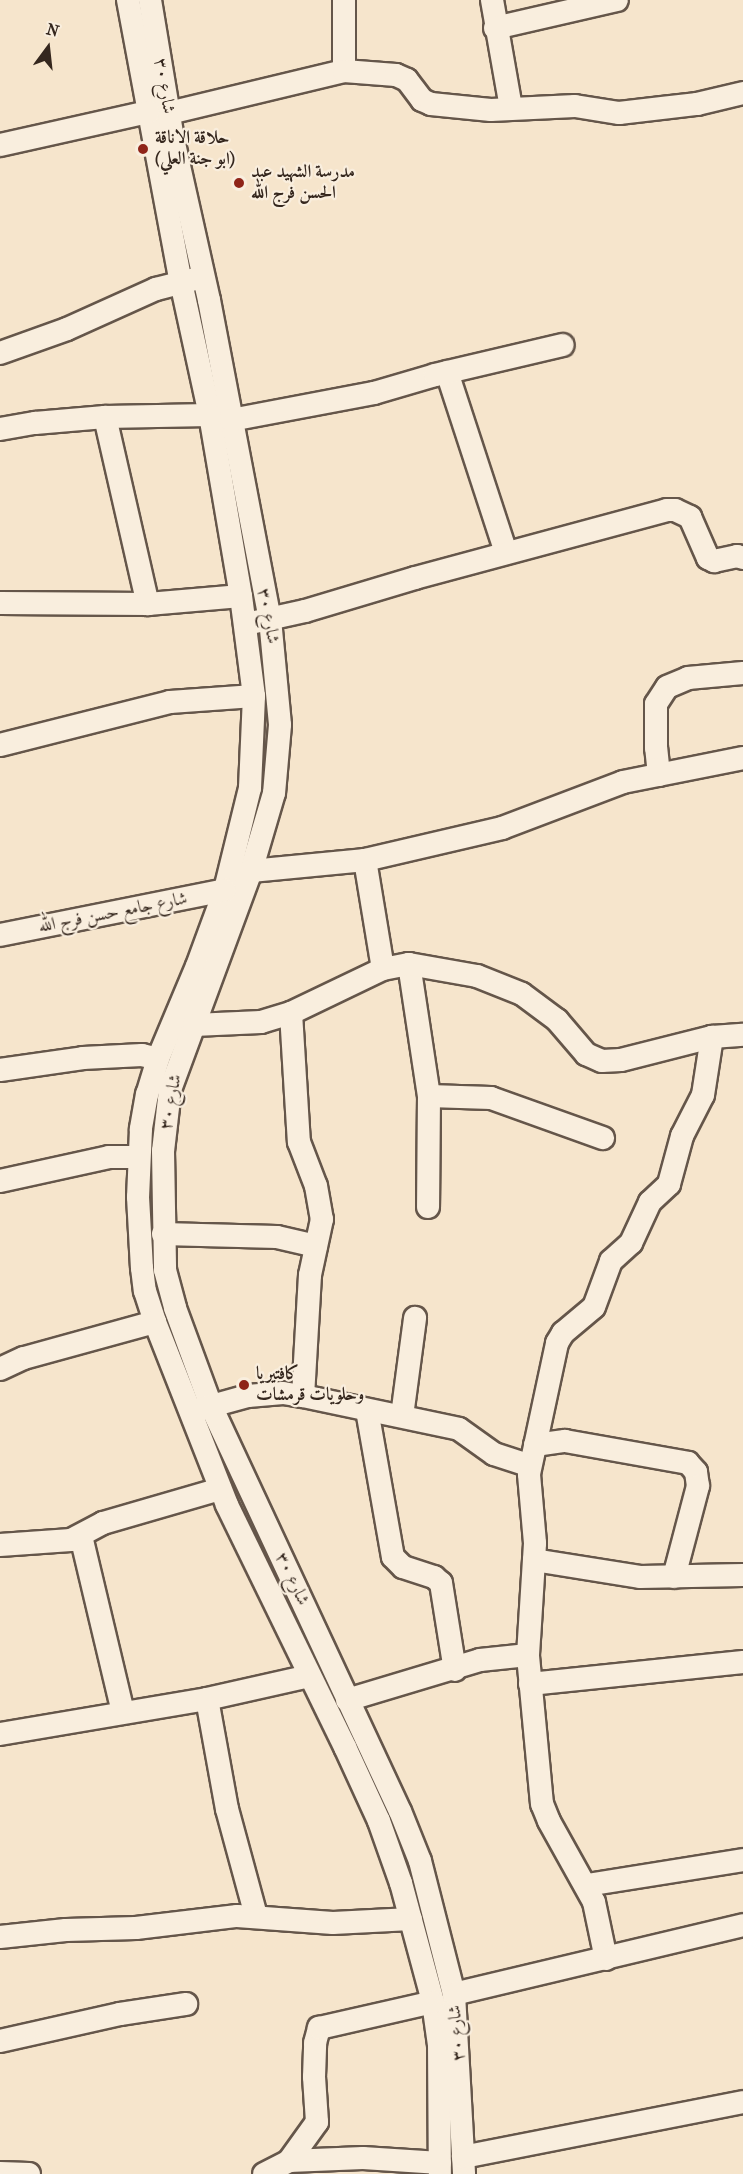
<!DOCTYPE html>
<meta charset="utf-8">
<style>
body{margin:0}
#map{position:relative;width:743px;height:2174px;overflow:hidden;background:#f6e5cc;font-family:"IM FELL French Canon",Amiri,serif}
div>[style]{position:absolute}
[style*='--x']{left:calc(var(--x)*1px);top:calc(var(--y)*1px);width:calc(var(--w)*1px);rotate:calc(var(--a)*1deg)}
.roads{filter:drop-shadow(2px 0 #65564a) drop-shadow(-2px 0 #65564a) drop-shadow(0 2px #65564a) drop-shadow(0 -2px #65564a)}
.minor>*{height:22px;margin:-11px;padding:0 11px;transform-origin:11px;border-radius:11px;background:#f9eede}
.dots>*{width:16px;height:16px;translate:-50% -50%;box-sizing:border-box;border:3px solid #f9eede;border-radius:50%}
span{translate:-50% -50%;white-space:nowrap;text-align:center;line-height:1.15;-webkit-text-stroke:4.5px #f9eede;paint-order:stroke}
.street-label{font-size:18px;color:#35271e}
.poi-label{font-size:18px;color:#35271e;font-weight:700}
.left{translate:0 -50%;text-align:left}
.north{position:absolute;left:18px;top:18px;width:60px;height:60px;-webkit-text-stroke:4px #f9eede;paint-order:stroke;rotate:15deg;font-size:16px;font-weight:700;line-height:24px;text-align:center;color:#35271e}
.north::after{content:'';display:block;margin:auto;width:21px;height:27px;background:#35271e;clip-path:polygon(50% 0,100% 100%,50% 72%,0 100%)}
</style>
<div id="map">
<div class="roads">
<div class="minor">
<i style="--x:128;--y:0;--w:287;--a:79.4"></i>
<i style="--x:181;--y:282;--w:136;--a:77.7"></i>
<i style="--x:210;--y:415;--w:184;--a:80.3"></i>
<i style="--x:241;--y:596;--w:101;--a:82.6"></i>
<i style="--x:254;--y:696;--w:92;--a:92.5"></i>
<i style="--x:250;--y:788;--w:105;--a:103.8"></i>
<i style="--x:225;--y:890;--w:81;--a:110.2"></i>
<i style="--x:197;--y:966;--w:101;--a:112.8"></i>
<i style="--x:158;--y:1059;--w:37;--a:107"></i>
<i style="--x:147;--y:1094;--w:36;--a:100"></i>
<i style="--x:141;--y:1129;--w:68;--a:92.5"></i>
<i style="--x:138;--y:1197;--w:71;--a:86.8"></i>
<i style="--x:142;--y:1268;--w:23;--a:83"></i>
<i style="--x:145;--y:1291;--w:33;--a:72"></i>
<i style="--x:155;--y:1322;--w:197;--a:68.5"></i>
<i style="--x:227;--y:1505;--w:269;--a:64"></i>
<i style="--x:345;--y:1747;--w:81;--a:65.3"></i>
<i style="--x:379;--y:1821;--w:66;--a:70.5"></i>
<i style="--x:401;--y:1883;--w:123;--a:74.9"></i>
<i style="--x:433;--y:2002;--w:43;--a:82.1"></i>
<i style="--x:439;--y:2045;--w:129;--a:89.6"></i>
<i style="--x:150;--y:0;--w:141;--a:80.6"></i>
<i style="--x:173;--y:139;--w:165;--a:77.4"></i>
<i style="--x:209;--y:300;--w:325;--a:79.2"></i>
<i style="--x:270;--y:619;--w:106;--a:84.6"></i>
<i style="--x:280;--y:725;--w:68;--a:95"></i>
<i style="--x:274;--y:793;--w:81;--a:106.4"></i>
<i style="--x:251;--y:871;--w:233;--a:110.3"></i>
<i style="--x:170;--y:1090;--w:61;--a:96.5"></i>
<i style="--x:163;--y:1151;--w:119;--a:89"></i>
<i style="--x:165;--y:1270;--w:39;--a:75"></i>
<i style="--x:175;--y:1308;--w:104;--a:69.8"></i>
<i style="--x:211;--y:1406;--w:447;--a:65"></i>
<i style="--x:400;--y:1811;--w:54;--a:68.2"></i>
<i style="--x:420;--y:1861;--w:137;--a:75.7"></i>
<i style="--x:454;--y:1994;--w:180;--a:86.8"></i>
<i style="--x:492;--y:0;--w:110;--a:80"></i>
<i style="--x:495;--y:28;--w:125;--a:-12.9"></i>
<i style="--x:344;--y:71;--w:71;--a:-90"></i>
<i style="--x:169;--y:113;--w:180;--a:-13.5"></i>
<i style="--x:344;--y:71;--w:52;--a:4.4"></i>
<i style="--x:396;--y:75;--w:12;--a:24"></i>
<i style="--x:407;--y:80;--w:25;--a:53"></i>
<i style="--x:422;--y:100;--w:10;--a:24"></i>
<i style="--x:431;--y:104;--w:60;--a:5.7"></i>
<i style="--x:491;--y:110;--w:84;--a:-2.7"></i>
<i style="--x:575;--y:106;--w:45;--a:9"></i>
<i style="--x:619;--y:113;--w:79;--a:-6.6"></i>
<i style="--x:697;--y:104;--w:47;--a:-13.4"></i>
<i style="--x:0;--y:145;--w:152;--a:-12.6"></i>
<i style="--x:0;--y:353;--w:71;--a:-19.7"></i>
<i style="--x:67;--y:329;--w:98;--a:-24.2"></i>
<i style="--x:156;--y:289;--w:40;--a:-14.4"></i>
<i style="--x:447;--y:372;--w:190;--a:71.9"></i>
<i style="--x:105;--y:417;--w:192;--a:77.1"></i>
<i style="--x:231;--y:420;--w:146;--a:-10.7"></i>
<i style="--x:374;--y:393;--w:64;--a:-16.4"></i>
<i style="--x:435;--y:375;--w:131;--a:-13.2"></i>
<i style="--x:0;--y:429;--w:36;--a:-10"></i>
<i style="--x:35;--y:423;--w:70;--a:-4.9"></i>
<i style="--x:105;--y:417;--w:105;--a:-1.1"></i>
<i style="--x:0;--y:603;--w:148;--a:0.4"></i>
<i style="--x:148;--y:604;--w:93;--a:-4.9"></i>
<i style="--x:255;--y:622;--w:51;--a:-12.4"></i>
<i style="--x:305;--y:611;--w:115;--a:-16.7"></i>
<i style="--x:415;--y:578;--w:261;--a:-15.1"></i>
<i style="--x:667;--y:510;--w:8;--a:0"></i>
<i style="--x:675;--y:510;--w:17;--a:25"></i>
<i style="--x:690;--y:517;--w:45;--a:66.3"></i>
<i style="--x:708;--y:558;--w:7;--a:27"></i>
<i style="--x:714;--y:561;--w:24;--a:-12"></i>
<i style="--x:737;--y:556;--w:6;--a:18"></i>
<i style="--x:0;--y:745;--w:175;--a:-14.2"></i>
<i style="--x:170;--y:702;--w:84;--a:-4.1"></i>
<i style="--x:659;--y:775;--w:27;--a:-96"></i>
<i style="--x:656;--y:748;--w:44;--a:-90"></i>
<i style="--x:656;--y:704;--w:20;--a:-57"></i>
<i style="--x:667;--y:687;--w:23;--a:-23"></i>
<i style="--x:688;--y:678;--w:55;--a:-5.2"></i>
<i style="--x:365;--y:860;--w:110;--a:80.6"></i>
<i style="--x:251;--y:871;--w:115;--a:-5.5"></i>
<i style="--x:365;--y:860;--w:141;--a:-13.1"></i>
<i style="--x:502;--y:828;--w:129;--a:-20.8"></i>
<i style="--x:623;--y:782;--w:122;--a:-11.3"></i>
<i style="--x:0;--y:935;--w:229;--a:-11.3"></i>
<i style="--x:409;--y:964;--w:134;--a:81.4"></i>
<i style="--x:429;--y:1096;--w:111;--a:90.5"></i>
<i style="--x:291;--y:1013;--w:129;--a:86.5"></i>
<i style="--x:299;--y:1142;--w:47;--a:68.9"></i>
<i style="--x:316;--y:1186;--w:34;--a:80"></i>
<i style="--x:322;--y:1219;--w:57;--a:102.1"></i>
<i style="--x:310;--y:1275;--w:121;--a:93.3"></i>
<i style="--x:194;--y:1025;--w:67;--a:-2.6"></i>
<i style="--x:261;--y:1022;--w:31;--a:-17"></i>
<i style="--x:291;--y:1013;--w:102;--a:-25.6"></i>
<i style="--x:383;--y:969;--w:26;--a:-11"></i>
<i style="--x:409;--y:964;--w:69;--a:10"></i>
<i style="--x:477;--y:976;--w:48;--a:21.8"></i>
<i style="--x:522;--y:994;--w:44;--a:36.6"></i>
<i style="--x:557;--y:1020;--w:45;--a:49.5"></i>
<i style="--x:586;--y:1054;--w:17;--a:24"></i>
<i style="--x:602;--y:1061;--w:19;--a:-3"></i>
<i style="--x:621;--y:1060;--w:94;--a:-14.2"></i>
<i style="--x:712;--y:1037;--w:31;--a:-4"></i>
<i style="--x:0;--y:1070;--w:84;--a:-8.2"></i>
<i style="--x:83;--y:1058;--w:59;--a:-2.9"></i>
<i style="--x:142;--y:1055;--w:16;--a:14"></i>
<i style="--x:429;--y:1096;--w:62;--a:1.8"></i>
<i style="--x:491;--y:1098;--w:119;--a:19.7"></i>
<i style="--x:0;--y:1181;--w:112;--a:-12.4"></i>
<i style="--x:109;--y:1157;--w:30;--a:0"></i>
<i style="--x:163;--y:1234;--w:114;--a:1.5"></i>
<i style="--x:277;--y:1237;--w:40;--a:13"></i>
<i style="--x:0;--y:1369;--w:26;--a:-25"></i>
<i style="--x:24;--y:1358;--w:136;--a:-15.4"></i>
<i style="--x:197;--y:1410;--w:53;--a:-15.4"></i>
<i style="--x:248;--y:1396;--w:35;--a:-5"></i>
<i style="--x:283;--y:1393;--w:20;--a:9"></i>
<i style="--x:303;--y:1396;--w:159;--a:11.9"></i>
<i style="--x:459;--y:1429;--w:43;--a:35.5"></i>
<i style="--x:494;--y:1454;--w:38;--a:18"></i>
<i style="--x:367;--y:1410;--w:149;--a:80"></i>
<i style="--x:393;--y:1557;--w:14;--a:45"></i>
<i style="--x:403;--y:1567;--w:33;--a:18"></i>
<i style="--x:434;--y:1577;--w:9;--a:41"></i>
<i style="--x:441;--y:1583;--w:88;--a:80.9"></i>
<i style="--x:402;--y:1416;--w:99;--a:-82.4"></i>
<i style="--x:535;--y:1445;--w:30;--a:-8"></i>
<i style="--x:565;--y:1441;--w:125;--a:10.1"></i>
<i style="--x:688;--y:1463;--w:12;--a:48"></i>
<i style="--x:696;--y:1472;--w:14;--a:82"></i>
<i style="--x:698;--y:1486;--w:94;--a:104.8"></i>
<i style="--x:81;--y:1536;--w:181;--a:76.6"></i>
<i style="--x:0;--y:1545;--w:71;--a:-4"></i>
<i style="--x:71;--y:1540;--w:36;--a:-28"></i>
<i style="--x:103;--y:1523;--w:122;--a:-16.2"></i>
<i style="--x:534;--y:1560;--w:107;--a:9.1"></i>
<i style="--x:640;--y:1577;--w:103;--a:-1.1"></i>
<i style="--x:530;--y:1684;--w:214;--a:-5.9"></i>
<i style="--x:207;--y:1699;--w:112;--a:79.7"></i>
<i style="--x:227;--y:1809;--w:111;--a:74.8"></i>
<i style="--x:347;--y:1700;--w:139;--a:-16.7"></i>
<i style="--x:480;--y:1660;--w:48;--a:-5.9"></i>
<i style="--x:0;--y:1734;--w:210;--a:-9.6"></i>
<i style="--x:207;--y:1699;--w:105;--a:-12.7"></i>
<i style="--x:587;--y:1885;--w:158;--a:-9.1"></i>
<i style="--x:0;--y:1937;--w:66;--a:-6.1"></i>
<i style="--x:66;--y:1930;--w:70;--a:-1.6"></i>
<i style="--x:136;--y:1928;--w:102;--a:-6.8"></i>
<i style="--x:237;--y:1916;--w:96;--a:4.2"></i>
<i style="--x:333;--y:1923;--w:78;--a:-2.9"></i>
<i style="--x:606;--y:1959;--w:58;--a:-101.9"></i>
<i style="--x:594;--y:1902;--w:93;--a:-119.1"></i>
<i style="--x:549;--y:1821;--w:18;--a:-112"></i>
<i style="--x:542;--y:1804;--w:150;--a:-95.4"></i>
<i style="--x:528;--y:1655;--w:112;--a:-86.4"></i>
<i style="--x:535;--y:1543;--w:69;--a:-95"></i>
<i style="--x:529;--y:1474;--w:134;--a:-77.9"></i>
<i style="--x:557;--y:1343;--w:12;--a:-59"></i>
<i style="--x:563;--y:1333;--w:40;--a:-40"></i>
<i style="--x:594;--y:1307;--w:49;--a:-69.7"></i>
<i style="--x:611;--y:1261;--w:27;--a:-42"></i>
<i style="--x:631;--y:1243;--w:45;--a:-65.1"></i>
<i style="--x:650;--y:1202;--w:26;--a:-43"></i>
<i style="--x:669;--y:1184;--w:50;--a:-74.8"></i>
<i style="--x:682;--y:1136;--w:46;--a:-62.9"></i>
<i style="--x:703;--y:1095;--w:59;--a:-81.2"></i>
<i style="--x:454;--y:1994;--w:297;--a:-13.4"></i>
<i style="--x:0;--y:2041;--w:123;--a:-12.7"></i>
<i style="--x:120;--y:2014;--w:67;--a:-8.6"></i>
<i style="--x:463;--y:2157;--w:285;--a:-11.1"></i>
<i style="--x:289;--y:2161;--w:74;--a:-2.3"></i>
<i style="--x:363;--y:2158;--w:77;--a:3.7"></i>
<i style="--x:0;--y:2173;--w:29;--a:2"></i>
<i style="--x:264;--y:2174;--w:28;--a:-27"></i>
<i style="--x:289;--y:2161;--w:48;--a:-54.3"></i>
<i style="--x:317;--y:2122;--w:45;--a:-93.8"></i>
<i style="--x:314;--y:2077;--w:34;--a:-88"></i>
<i style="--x:315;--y:2043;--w:16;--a:-75"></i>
<i style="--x:319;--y:2028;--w:117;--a:-12.8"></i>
</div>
</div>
<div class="dots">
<i style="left:143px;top:149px;background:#8f2418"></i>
<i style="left:239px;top:183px;background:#8f2418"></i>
<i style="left:244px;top:1385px;background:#8f2418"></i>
</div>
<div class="street-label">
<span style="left:164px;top:86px;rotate:81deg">شارع ٣٠</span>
<span style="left:268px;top:616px;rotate:80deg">شارع ٣٠</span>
<span style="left:113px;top:913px;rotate:-11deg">شارع جامع حسن فرج الله</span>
<span style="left:171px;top:1102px;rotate:-79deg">شارع ٣٠</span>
<span style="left:292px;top:1579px;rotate:65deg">شارع ٣٠</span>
<span style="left:457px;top:2033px;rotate:-94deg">شارع ٣٠</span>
</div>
<div class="poi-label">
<span class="left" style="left:155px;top:149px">حلاقة الاناقة<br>(ابو جنة العلي)</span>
<span class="left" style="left:251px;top:183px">مدرسة الشهيد عبد<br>الحسن فرج الله</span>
<span class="left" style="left:256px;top:1385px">كافتيريا<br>وحلويات قرمشات</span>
</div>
<div class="north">N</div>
</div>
